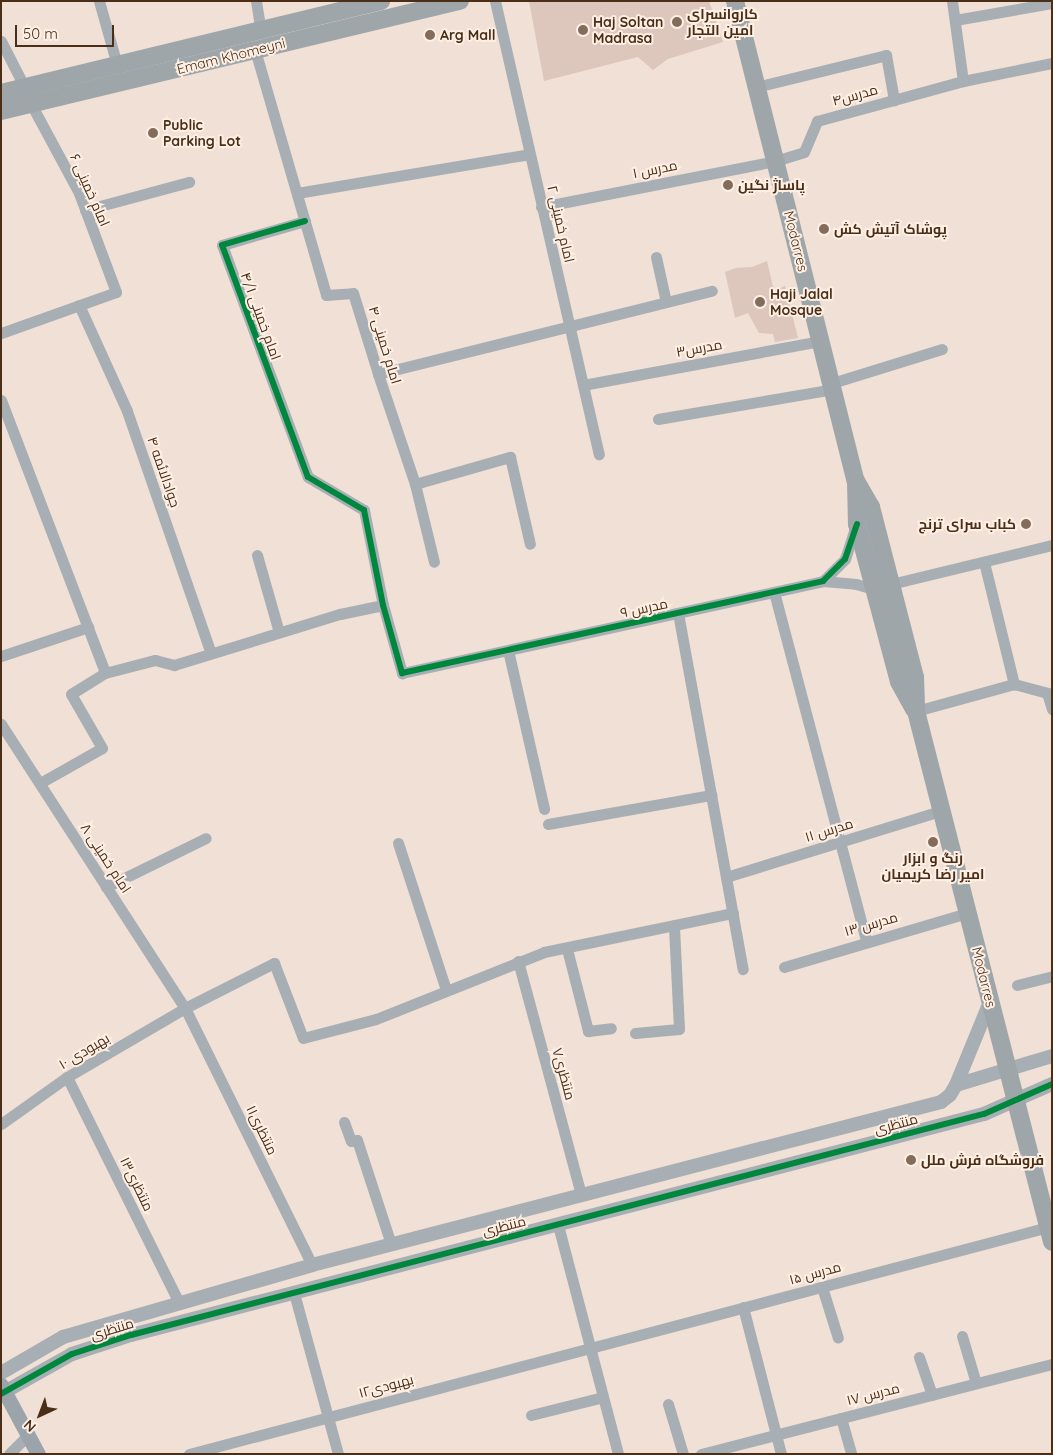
<!DOCTYPE html>
<meta charset="utf-8">
<style>
body{margin:0}
#map{position:relative;width:1053px;height:1455px;overflow:hidden;background:#f0e0d5;font-family:Quicksand,Cairo,sans-serif}
div>[style]{position:absolute}
[style*='--x']{left:calc(var(--x)*1px);top:calc(var(--y)*1px);width:calc(var(--w)*1px);rotate:calc(var(--a)*1deg)}
.building>*{inset:0;background:#ddc6bc}
.minor>*{height:11px;margin:-5.5px;padding:0 5.5px;transform-origin:5.5px;border-radius:5.5px;background:#a8afb4}
.tertiary>*{height:14px;margin:-7px;padding:0 7px;transform-origin:7px;border-radius:7px;background:#a8afb4}
.secondary>*{height:15px;margin:-7.5px;padding:0 7.5px;transform-origin:7.5px;border-radius:7.5px;background:#9aa4aa}
.primary>*{height:18px;margin:-9px;padding:0 9px;transform-origin:9px;border-radius:9px;background:#9fa6aa}
.cycleway>*{height:6px;margin:-3px;padding:0 3px;transform-origin:3px;border-radius:3px;background:#00873e}
.dots>*{width:14px;height:14px;translate:-50% -50%;box-sizing:border-box;border:2px solid #feefe4;border-radius:50%}
span{translate:-50% -50%;white-space:nowrap;text-align:center;line-height:1.15;-webkit-text-stroke:4px #feefe4;paint-order:stroke}
.poi-label{font-size:14px;color:#4a2e18;font-weight:700}
.left{translate:0 -50%;text-align:left}
.right{translate:-100% -50%;text-align:right}
.street-label{font-size:14px;color:#4a2e18}
.frame{position:absolute;inset:0;border:2px solid #4a2e18;pointer-events:none}
.north{position:absolute;left:15px;top:1390px;width:50px;height:50px;-webkit-text-stroke:4px #feefe4;paint-order:stroke;rotate:223deg;font-size:14px;font-weight:700;line-height:20px;text-align:center;color:#4a2e18}
.north::after{content:'';display:block;margin:auto;width:18px;height:22px;background:#4a2e18;clip-path:polygon(50% 0,100% 100%,50% 72%,0 100%)}
.scale{position:absolute;left:15px;top:25px;width:99px;height:22px;box-sizing:border-box;border:2px solid #4a2e18;border-top:0;padding-left:6px;font-size:15px;line-height:18px;white-space:nowrap;color:#4a2e18;-webkit-text-stroke:4px #feefe4;paint-order:stroke}
</style>
<div id="map">
<div class="building">
<i style="clip-path:polygon(529px 1px,709px 1px,723px 42px,668px 59px,653px 70px,638px 57px,544px 81px)"></i>
<i style="clip-path:polygon(767px 261px,774px 291px,785px 286px,798px 338px,775px 342px,773px 334px,759px 333px,748px 313px,735px 318px,725px 272px,736px 268px,752px 267px)"></i>
</div>
<div class="minor">
<i style="--x:99;--y:1;--w:66;--a:74.3"></i>
<i style="--x:256;--y:1;--w:30;--a:81"></i>
<i style="--x:495;--y:1;--w:465;--a:77.1"></i>
<i style="--x:952;--y:1;--w:81;--a:82.2"></i>
<i style="--x:955;--y:20;--w:98;--a:-9.9"></i>
<i style="--x:1;--y:41;--w:53;--a:62.9"></i>
<i style="--x:255;--y:50;--w:255;--a:73.8"></i>
<i style="--x:326;--y:295;--w:27;--a:-4"></i>
<i style="--x:353;--y:293;--w:85;--a:72.8"></i>
<i style="--x:378;--y:374;--w:116;--a:71.4"></i>
<i style="--x:415;--y:484;--w:80;--a:76.3"></i>
<i style="--x:756;--y:87;--w:134;--a:-13.8"></i>
<i style="--x:886;--y:55;--w:46;--a:79.9"></i>
<i style="--x:297;--y:193;--w:235;--a:-9.5"></i>
<i style="--x:541;--y:207;--w:238;--a:-11.1"></i>
<i style="--x:775;--y:161;--w:30;--a:-17"></i>
<i style="--x:804;--y:152;--w:34;--a:-67"></i>
<i style="--x:817;--y:121;--w:151;--a:-15.3"></i>
<i style="--x:963;--y:81;--w:91;--a:-11.4"></i>
<i style="--x:85;--y:210;--w:108;--a:-15.1"></i>
<i style="--x:305;--y:221;--w:86;--a:163.9"></i>
<i style="--x:222;--y:245;--w:247;--a:69.7"></i>
<i style="--x:308;--y:477;--w:65;--a:30.5"></i>
<i style="--x:364;--y:510;--w:97;--a:78.7"></i>
<i style="--x:383;--y:605;--w:71;--a:74.4"></i>
<i style="--x:402;--y:673;--w:431;--a:-12.3"></i>
<i style="--x:823;--y:581;--w:31;--a:-45"></i>
<i style="--x:845;--y:559;--w:35;--a:-72"></i>
<i style="--x:656;--y:257;--w:46;--a:77.5"></i>
<i style="--x:79;--y:305;--w:116;--a:65.6"></i>
<i style="--x:127;--y:411;--w:256;--a:70.9"></i>
<i style="--x:1;--y:333;--w:122;--a:-19.6"></i>
<i style="--x:116;--y:292;--w:106;--a:-110.5"></i>
<i style="--x:79;--y:193;--w:101;--a:-118.3"></i>
<i style="--x:378;--y:374;--w:344;--a:-14"></i>
<i style="--x:832;--y:383;--w:115;--a:-17.2"></i>
<i style="--x:583;--y:385;--w:242;--a:-10.5"></i>
<i style="--x:1;--y:400;--w:292;--a:69.1"></i>
<i style="--x:658;--y:419;--w:179;--a:-9.7"></i>
<i style="--x:415;--y:484;--w:99;--a:-15.9"></i>
<i style="--x:510;--y:457;--w:89;--a:77.1"></i>
<i style="--x:257;--y:555;--w:80;--a:74.1"></i>
<i style="--x:984;--y:562;--w:126;--a:76.2"></i>
<i style="--x:823;--y:581;--w:33;--a:5"></i>
<i style="--x:856;--y:584;--w:19;--a:16"></i>
<i style="--x:891;--y:584;--w:166;--a:-13.6"></i>
<i style="--x:774;--y:592;--w:361;--a:75.2"></i>
<i style="--x:678;--y:613;--w:362;--a:79.7"></i>
<i style="--x:508;--y:650;--w:163;--a:77.2"></i>
<i style="--x:1;--y:656;--w:92;--a:-18.4"></i>
<i style="--x:1047;--y:693;--w:17;--a:73"></i>
<i style="--x:916;--y:711;--w:102;--a:-15.4"></i>
<i style="--x:1014;--y:684;--w:39;--a:15"></i>
<i style="--x:1;--y:724;--w:338;--a:57.1"></i>
<i style="--x:185;--y:1008;--w:287;--a:63.7"></i>
<i style="--x:40;--y:783;--w:71;--a:-29.4"></i>
<i style="--x:102;--y:748;--w:62;--a:-119.9"></i>
<i style="--x:71;--y:694;--w:40;--a:-32"></i>
<i style="--x:105;--y:673;--w:52;--a:-14.6"></i>
<i style="--x:155;--y:660;--w:20;--a:15"></i>
<i style="--x:174;--y:665;--w:174;--a:-17.1"></i>
<i style="--x:340;--y:614;--w:44;--a:-11.8"></i>
<i style="--x:548;--y:824;--w:166;--a:-10.1"></i>
<i style="--x:398;--y:843;--w:155;--a:71.9"></i>
<i style="--x:726;--y:877;--w:225;--a:-17.1"></i>
<i style="--x:106;--y:887;--w:111;--a:-26.1"></i>
<i style="--x:567;--y:949;--w:85;--a:75.6"></i>
<i style="--x:588;--y:1031;--w:23;--a:-7"></i>
<i style="--x:518;--y:961;--w:242;--a:74.9"></i>
<i style="--x:784;--y:967;--w:191;--a:-16.4"></i>
<i style="--x:1017;--y:985;--w:36;--a:-14"></i>
<i style="--x:635;--y:1033;--w:44;--a:-5.2"></i>
<i style="--x:679;--y:1029;--w:104;--a:-92.8"></i>
<i style="--x:67;--y:1077;--w:252;--a:63.6"></i>
<i style="--x:344;--y:1122;--w:20;--a:70"></i>
<i style="--x:351;--y:1141;--w:6;--a:-9"></i>
<i style="--x:357;--y:1140;--w:109;--a:71.9"></i>
<i style="--x:1;--y:1124;--w:81;--a:-35.5"></i>
<i style="--x:67;--y:1077;--w:137;--a:-30.3"></i>
<i style="--x:185;--y:1008;--w:100;--a:-26.8"></i>
<i style="--x:274;--y:963;--w:80;--a:68.9"></i>
<i style="--x:303;--y:1038;--w:75;--a:-14.6"></i>
<i style="--x:376;--y:1019;--w:181;--a:-21.7"></i>
<i style="--x:544;--y:952;--w:193;--a:-11.7"></i>
<i style="--x:558;--y:1225;--w:237;--a:75.3"></i>
<i style="--x:822;--y:1287;--w:53;--a:72.6"></i>
<i style="--x:294;--y:1293;--w:167;--a:74.7"></i>
<i style="--x:743;--y:1307;--w:152;--a:75.5"></i>
<i style="--x:962;--y:1336;--w:49;--a:73.4"></i>
<i style="--x:919;--y:1357;--w:40;--a:71.1"></i>
<i style="--x:668;--y:1404;--w:52;--a:73.3"></i>
<i style="--x:531;--y:1415;--w:74;--a:-14"></i>
<i style="--x:841;--y:1418;--w:37;--a:74"></i>
<i style="--x:9;--y:1454;--w:27;--a:-45"></i>
<i style="--x:189;--y:1454;--w:888;--a:-14.8"></i>
<i style="--x:701;--y:1454;--w:362;--a:-14.4"></i>
</div>
<div class="tertiary">
<i style="--x:956;--y:1085;--w:100;--a:-16.8"></i>
<i style="--x:1;--y:1373;--w:72;--a:-30.1"></i>
<i style="--x:63;--y:1337;--w:259;--a:-16.1"></i>
<i style="--x:312;--y:1265;--w:650;--a:-14.53"></i>
<i style="--x:941;--y:1102;--w:11;--a:-38"></i>
<i style="--x:950;--y:1095;--w:12;--a:-59"></i>
<i style="--x:956;--y:1085;--w:90;--a:-67.7"></i>
<i style="--x:1;--y:1394;--w:81;--a:-29.4"></i>
<i style="--x:72;--y:1354;--w:62;--a:-17.9"></i>
<i style="--x:131;--y:1335;--w:881;--a:-14.53"></i>
<i style="--x:984;--y:1114;--w:74;--a:-23.8"></i>
</div>
<div class="secondary">
<i style="--x:1;--y:1385;--w:78;--a:61.8"></i>
</div>
<div class="primary">
<i style="--x:735;--y:1;--w:495;--a:75.9"></i>
<i style="--x:856;--y:481;--w:43;--a:88.7"></i>
<i style="--x:857;--y:524;--w:163;--a:75.1"></i>
<i style="--x:899;--y:682;--w:31;--a:61"></i>
<i style="--x:1;--y:93;--w:391;--a:-13.6"></i>
<i style="--x:1;--y:111;--w:472;--a:-13.5"></i>
<i style="--x:856;--y:481;--w:30;--a:60"></i>
<i style="--x:871;--y:507;--w:176;--a:75.5"></i>
<i style="--x:915;--y:677;--w:34;--a:88"></i>
<i style="--x:916;--y:711;--w:548;--a:75.63"></i>
</div>
<div class="cycleway">
<i style="--x:305;--y:221;--w:86;--a:163.9"></i>
<i style="--x:222;--y:245;--w:247;--a:69.7"></i>
<i style="--x:308;--y:477;--w:65;--a:30.5"></i>
<i style="--x:364;--y:510;--w:97;--a:78.7"></i>
<i style="--x:383;--y:605;--w:71;--a:74.4"></i>
<i style="--x:402;--y:673;--w:431;--a:-12.3"></i>
<i style="--x:823;--y:581;--w:31;--a:-45"></i>
<i style="--x:845;--y:559;--w:37;--a:-71"></i>
<i style="--x:1;--y:1394;--w:81;--a:-29.4"></i>
<i style="--x:72;--y:1354;--w:62;--a:-17.9"></i>
<i style="--x:131;--y:1335;--w:881;--a:-14.53"></i>
<i style="--x:984;--y:1114;--w:74;--a:-23.8"></i>
</div>
<div class="dots">
<i style="left:677px;top:22px;background:#846c5a"></i>
<i style="left:583px;top:30px;background:#846c5a"></i>
<i style="left:430px;top:35px;background:#846c5a"></i>
<i style="left:153px;top:133px;background:#846c5a"></i>
<i style="left:728px;top:185px;background:#846c5a"></i>
<i style="left:824px;top:229px;background:#846c5a"></i>
<i style="left:760px;top:302px;background:#846c5a"></i>
<i style="left:1026px;top:524px;background:#846c5a"></i>
<i style="left:933px;top:842px;background:#846c5a"></i>
<i style="left:911px;top:1160px;background:#846c5a"></i>
</div>
<div class="poi-label">
<span class="left" style="left:687px;top:22px">کاروانسرای<br>امین التجار</span>
<span class="left" style="left:593px;top:30px">Haj Soltan<br>Madrasa</span>
<span class="left" style="left:440px;top:35px">Arg Mall</span>
<span class="left" style="left:163px;top:133px">Public<br>Parking Lot</span>
<span class="left" style="left:738px;top:185px">پاساژ نگین</span>
<span class="left" style="left:834px;top:229px">پوشاک آتیش کش</span>
<span class="left" style="left:770px;top:302px">Haji Jalal<br>Mosque</span>
<span class="right" style="left:1016px;top:524px">کباب سرای ترنج</span>
<span style="left:933px;top:866px">رنگ و ابزار<br>امیر رضا کریمیان</span>
<span class="left" style="left:921px;top:1160px">فروشگاه فرش ملل</span>
</div>
<div class="street-label">
<span style="left:231px;top:56px;rotate:-14deg">Emam Khomeyni</span>
<span style="left:855px;top:95px;rotate:-15deg">مدرس۴</span>
<span style="left:655px;top:169px;rotate:-11deg">مدرس ۱</span>
<span style="left:90px;top:190px;rotate:66deg">امام خمینی ۶</span>
<span style="left:561px;top:224px;rotate:77deg">امام خمینی ۲</span>
<span style="left:796px;top:241px;rotate:76deg">Modarres</span>
<span style="left:261px;top:316px;rotate:70deg">امام خمینی ۴/۱</span>
<span style="left:385px;top:345px;rotate:73deg">امام خمینی ۴</span>
<span style="left:699px;top:348px;rotate:-10deg">مدرس۳</span>
<span style="left:164px;top:472px;rotate:71deg">جوادالائمه ۴</span>
<span style="left:644px;top:608px;rotate:-12deg">مدرس ۹</span>
<span style="left:829px;top:830px;rotate:-17deg">مدرس ۱۱</span>
<span style="left:106px;top:858px;rotate:57deg">امام خمینی ۸</span>
<span style="left:871px;top:924px;rotate:-16deg">مدرس ۱۳</span>
<span style="left:984px;top:977px;rotate:76deg">Modarres</span>
<span style="left:84px;top:1051px;rotate:-31deg">بهبودی ۱۰</span>
<span style="left:564px;top:1074px;rotate:75deg">منتظری۷</span>
<span style="left:896px;top:1124px;rotate:-15deg">منتظری</span>
<span style="left:262px;top:1130px;rotate:64deg">منتظری۱۱</span>
<span style="left:137px;top:1184px;rotate:64deg">منتظری۱۳</span>
<span style="left:504px;top:1226px;rotate:-14deg">منتظری</span>
<span style="left:815px;top:1273px;rotate:-15deg">مدرس ۱۵</span>
<span style="left:112px;top:1329px;rotate:-17deg">منتظری</span>
<span style="left:386px;top:1386px;rotate:-15deg">بهبودی۱۲</span>
<span style="left:873px;top:1394px;rotate:-14deg">مدرس ۱۷</span>
</div>
<div class="frame"></div>
<div class="north">N</div>
<div class="scale">50 m</div>
</div>
